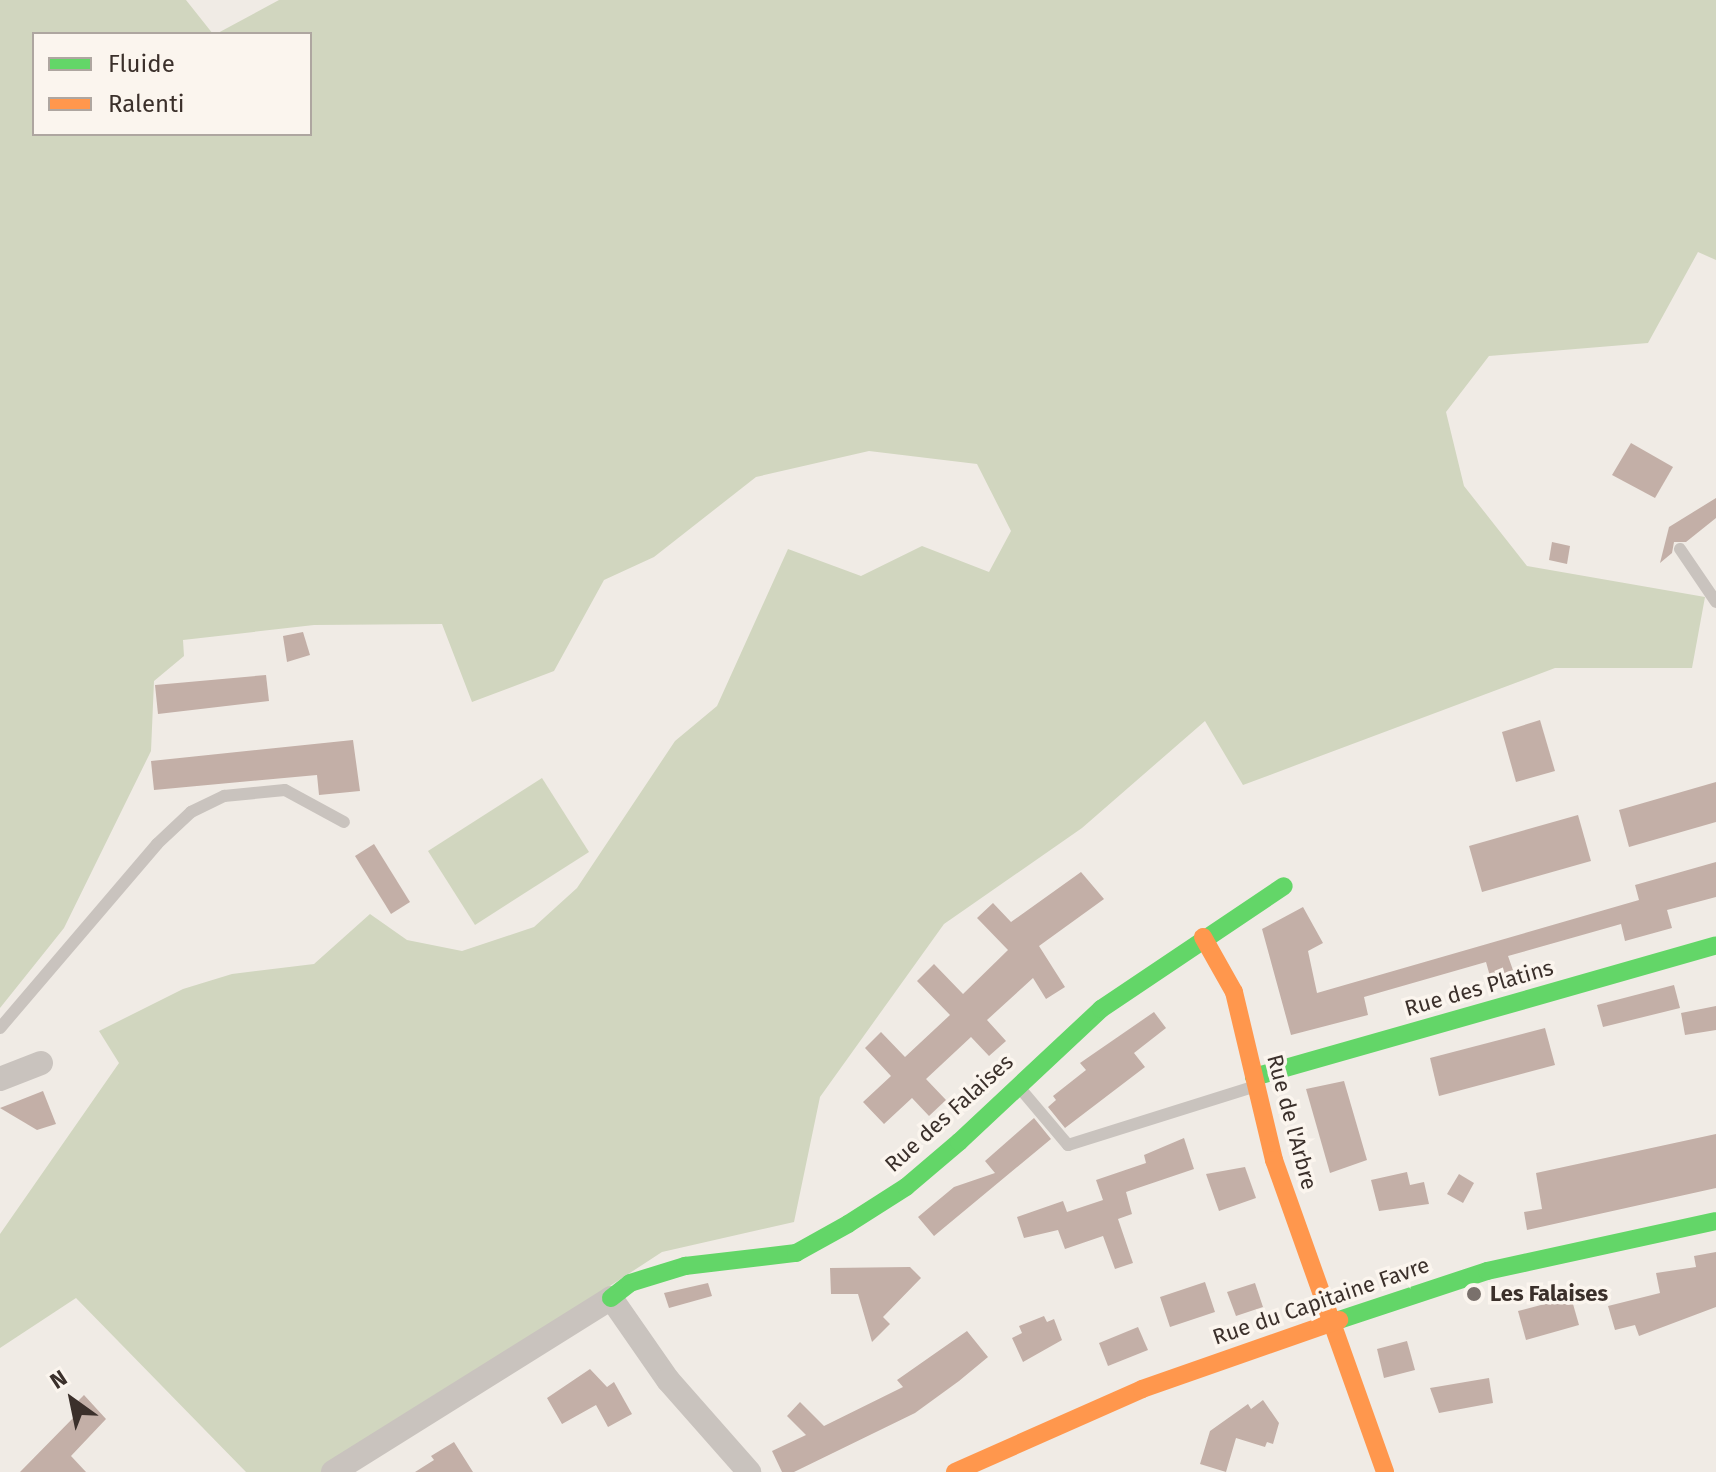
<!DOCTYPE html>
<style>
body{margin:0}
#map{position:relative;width:1716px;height:1472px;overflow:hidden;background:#f0ebe5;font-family:"Fira Sans",sans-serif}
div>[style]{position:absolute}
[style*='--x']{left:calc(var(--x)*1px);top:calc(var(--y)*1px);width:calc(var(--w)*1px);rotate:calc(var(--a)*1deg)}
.green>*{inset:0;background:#d1d6bf}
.building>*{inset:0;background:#c3afa7}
.lane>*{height:12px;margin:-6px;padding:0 6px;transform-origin:6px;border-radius:6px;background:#c9c3be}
.street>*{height:24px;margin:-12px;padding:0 12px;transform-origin:12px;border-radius:12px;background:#c9c3be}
.fast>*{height:18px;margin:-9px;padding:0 9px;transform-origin:9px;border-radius:9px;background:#63d668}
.slow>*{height:18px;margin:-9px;padding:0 9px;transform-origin:9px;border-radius:9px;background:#ff974d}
.dots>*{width:22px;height:22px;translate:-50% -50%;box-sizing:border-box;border:4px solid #fbf5ee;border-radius:50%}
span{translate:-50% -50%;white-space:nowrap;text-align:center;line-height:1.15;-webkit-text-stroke:7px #fbf5ee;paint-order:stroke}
.street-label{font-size:22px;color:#3b302b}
.poi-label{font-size:22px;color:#3b302b;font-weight:700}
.left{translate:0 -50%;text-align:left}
.legend{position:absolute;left:32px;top:32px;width:280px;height:104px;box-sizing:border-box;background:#fbf5ee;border:2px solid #aea6a0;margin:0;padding:10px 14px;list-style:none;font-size:24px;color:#3b302b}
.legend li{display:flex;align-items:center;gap:16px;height:40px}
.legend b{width:40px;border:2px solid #aea6a0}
.north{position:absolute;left:32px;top:1360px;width:80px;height:80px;-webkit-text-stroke:6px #fbf5ee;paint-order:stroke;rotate:327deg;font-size:22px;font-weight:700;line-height:32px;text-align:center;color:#3b302b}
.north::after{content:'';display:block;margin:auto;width:28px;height:36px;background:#3b302b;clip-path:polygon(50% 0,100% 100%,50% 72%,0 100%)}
</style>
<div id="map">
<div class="green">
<i style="clip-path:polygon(0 0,186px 0,213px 34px,34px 34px,34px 134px,310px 134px,310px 34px,216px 34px,279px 0,1716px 0,1716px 260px,1698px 252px,1648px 343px,1489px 356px,1446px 412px,1464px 486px,1527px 566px,1705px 597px,1692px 668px,1555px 668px,1243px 785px,1205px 721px,1082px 828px,944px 924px,820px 1097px,794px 1222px,662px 1252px,325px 1472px,246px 1472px,76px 1298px,0 1348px,0 1234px,119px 1063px,99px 1031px,183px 989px,232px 974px,314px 964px,370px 914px,407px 940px,462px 951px,534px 927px,577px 888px,675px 741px,717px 706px,788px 549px,861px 576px,922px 546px,989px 572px,1011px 531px,977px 464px,869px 451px,756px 477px,654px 557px,604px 580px,554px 671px,472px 702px,442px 624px,314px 625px,183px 640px,184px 656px,154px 681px,151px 751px,64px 928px,0 1008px)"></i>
<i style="clip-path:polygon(542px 778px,589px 852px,475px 925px,428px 851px)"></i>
</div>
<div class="building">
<i style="clip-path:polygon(1631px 443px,1673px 467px,1655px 498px,1612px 475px)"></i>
<i style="clip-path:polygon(1716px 498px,1716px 518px,1686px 542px,1674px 542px,1672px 553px,1660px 563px,1669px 527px)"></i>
<i style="clip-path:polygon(1552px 542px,1570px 546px,1567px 564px,1549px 560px)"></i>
<i style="clip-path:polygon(303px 632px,310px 655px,287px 662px,283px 636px)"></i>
<i style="clip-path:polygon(266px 675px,269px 701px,158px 714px,155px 685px)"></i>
<i style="clip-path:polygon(1540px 720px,1555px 771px,1516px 782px,1502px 732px)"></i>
<i style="clip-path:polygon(353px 740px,360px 791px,319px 795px,317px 775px,154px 790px,151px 761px)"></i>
<i style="clip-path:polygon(1716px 782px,1716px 822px,1629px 847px,1619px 810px)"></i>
<i style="clip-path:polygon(1578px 815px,1591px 861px,1482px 892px,1469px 846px)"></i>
<i style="clip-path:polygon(374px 844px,410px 902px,391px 914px,355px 856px)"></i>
<i style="clip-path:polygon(1716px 862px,1716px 897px,1667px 910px,1672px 928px,1625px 941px,1621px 924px,1508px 956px,1514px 973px,1491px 980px,1486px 962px,1364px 997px,1368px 1015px,1291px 1035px,1262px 929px,1303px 907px,1323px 943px,1308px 951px,1317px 993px,1639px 900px,1635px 885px)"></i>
<i style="clip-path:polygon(1081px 872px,1104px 899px,1039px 946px,1065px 987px,1046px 999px,1033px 978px,987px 1020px,1006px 1041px,989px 1056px,971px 1037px,926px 1079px,946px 1100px,929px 1116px,912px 1098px,884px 1124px,863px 1102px,891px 1076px,865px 1048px,881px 1032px,905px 1057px,950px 1015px,917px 981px,934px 964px,963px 994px,1008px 950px,977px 918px,993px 903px,1011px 922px)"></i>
<i style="clip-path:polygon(1674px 985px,1680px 1008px,1603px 1027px,1597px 1005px)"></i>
<i style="clip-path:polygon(1716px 1006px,1716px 1030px,1685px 1035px,1681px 1013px)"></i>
<i style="clip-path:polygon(1154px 1012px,1166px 1028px,1134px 1053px,1145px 1067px,1065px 1128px,1048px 1107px,1056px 1100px,1053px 1096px,1086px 1070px,1080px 1063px)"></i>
<i style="clip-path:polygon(1545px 1028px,1555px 1065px,1439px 1096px,1430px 1058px)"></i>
<i style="clip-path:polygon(1344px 1081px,1367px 1160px,1330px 1173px,1306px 1089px)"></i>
<i style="clip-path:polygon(43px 1091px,56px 1124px,37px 1130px,0 1108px)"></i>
<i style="clip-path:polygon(1034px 1118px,1051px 1139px,934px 1236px,918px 1217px,954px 1187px,995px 1173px,985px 1161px)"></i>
<i style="clip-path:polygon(1716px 1134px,1716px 1188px,1527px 1230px,1524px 1212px,1542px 1209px,1536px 1173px)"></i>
<i style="clip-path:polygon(1184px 1138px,1194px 1169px,1126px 1192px,1132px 1214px,1118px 1219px,1133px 1263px,1115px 1269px,1103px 1236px,1065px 1249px,1058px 1230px,1024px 1238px,1017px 1217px,1063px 1201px,1067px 1212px,1103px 1200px,1096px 1180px,1146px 1163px,1144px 1155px)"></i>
<i style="clip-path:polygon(1245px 1167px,1256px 1198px,1219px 1211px,1206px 1174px)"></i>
<i style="clip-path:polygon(1407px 1172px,1410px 1185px,1424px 1182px,1429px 1204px,1379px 1211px,1371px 1180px)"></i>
<i style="clip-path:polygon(1459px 1174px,1474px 1183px,1463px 1203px,1447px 1194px)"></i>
<i style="clip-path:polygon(1716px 1252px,1716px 1307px,1639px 1336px,1635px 1325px,1615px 1330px,1608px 1306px,1660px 1293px,1656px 1273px,1696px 1267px,1694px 1256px)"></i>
<i style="clip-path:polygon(910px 1267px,921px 1278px,883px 1317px,890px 1324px,872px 1342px,858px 1294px,831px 1294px,830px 1268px)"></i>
<i style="clip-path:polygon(1205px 1282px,1215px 1312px,1170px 1327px,1160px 1297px)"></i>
<i style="clip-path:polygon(708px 1283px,712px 1296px,669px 1308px,664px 1293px)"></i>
<i style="clip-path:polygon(1255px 1283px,1263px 1307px,1236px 1316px,1227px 1292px)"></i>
<i style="clip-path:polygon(1571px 1297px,1579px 1325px,1526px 1340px,1518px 1311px)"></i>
<i style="clip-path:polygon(1044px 1316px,1047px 1322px,1054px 1319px,1062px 1340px,1023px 1362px,1012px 1338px,1022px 1333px,1019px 1326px)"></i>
<i style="clip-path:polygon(1138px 1327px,1148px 1350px,1108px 1366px,1099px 1343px)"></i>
<i style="clip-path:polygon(967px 1331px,988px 1357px,959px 1381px,915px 1413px,794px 1472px,782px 1472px,772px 1451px,806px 1435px,787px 1416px,800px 1402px,824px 1426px,903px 1387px,897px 1380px)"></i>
<i style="clip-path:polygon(1407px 1341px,1415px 1370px,1384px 1378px,1377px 1349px)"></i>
<i style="clip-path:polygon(590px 1369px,607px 1387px,614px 1382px,632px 1414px,608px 1427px,596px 1405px,562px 1424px,547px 1398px)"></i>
<i style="clip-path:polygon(1489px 1378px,1493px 1403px,1439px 1413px,1430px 1388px)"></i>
<i style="clip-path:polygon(84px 1395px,106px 1419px,71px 1456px,86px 1472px,20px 1472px,77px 1414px,71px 1408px)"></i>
<i style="clip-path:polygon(1263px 1400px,1279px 1423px,1273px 1444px,1267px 1442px,1265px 1447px,1236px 1438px,1226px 1472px,1200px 1464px,1210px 1431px,1248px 1404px,1251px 1409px)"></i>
<i style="clip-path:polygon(454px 1442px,473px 1472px,415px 1472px,434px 1460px,431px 1456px)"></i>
</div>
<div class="lane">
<i style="--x:1680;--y:549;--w:64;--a:55.8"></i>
<i style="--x:0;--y:1028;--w:242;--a:-49.5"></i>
<i style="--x:157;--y:844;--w:47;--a:-43.3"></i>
<i style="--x:191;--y:812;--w:37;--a:-26"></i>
<i style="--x:224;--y:796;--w:61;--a:-5.6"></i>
<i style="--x:285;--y:790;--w:67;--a:28.5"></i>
<i style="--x:1019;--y:1087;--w:76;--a:49.8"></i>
<i style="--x:1068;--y:1145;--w:197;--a:-17.4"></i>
</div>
<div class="street">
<i style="--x:0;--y:1079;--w:44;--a:-21.3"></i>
<i style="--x:333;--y:1472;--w:328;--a:-32"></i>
<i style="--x:611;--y:1298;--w:100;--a:55.2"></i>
<i style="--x:668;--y:1380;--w:123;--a:48.6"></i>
</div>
<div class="fast">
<i style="--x:1254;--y:1077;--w:480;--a:-15.9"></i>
<i style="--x:611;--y:1298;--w:24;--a:-38"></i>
<i style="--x:630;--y:1283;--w:58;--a:-17.2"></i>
<i style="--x:685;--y:1266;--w:112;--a:-6.7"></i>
<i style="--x:796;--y:1253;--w:60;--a:-29.1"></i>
<i style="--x:848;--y:1224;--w:69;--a:-32.5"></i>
<i style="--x:906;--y:1187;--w:70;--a:-40.3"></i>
<i style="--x:959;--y:1142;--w:195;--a:-43.1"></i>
<i style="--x:1101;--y:1009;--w:220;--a:-33.9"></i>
<i style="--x:1339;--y:1320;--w:156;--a:-18.3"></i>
<i style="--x:1487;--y:1271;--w:234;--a:-12.3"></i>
</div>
<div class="slow">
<i style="--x:1203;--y:937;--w:63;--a:60.6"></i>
<i style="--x:1234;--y:992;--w:173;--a:76.6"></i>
<i style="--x:1274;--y:1160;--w:331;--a:70.4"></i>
<i style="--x:955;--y:1472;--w:205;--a:-23.9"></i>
<i style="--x:1142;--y:1389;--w:209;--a:-19.3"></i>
</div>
<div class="dots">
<i style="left:1474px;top:1294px;background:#7a716c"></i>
</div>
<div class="street-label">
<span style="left:1479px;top:988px;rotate:-16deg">Rue des Platins</span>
<span style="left:949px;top:1113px;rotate:-42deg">Rue des Falaises</span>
<span style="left:1292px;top:1122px;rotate:75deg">Rue de l'Arbre</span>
<span style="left:1321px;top:1301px;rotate:-19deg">Rue du Capitaine Favre</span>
</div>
<div class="poi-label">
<span class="left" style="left:1490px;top:1294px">Les Falaises</span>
</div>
<ul class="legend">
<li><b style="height:10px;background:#63d668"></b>Fluide</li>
<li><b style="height:10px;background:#ff974d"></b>Ralenti</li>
</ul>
<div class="north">N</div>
</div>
